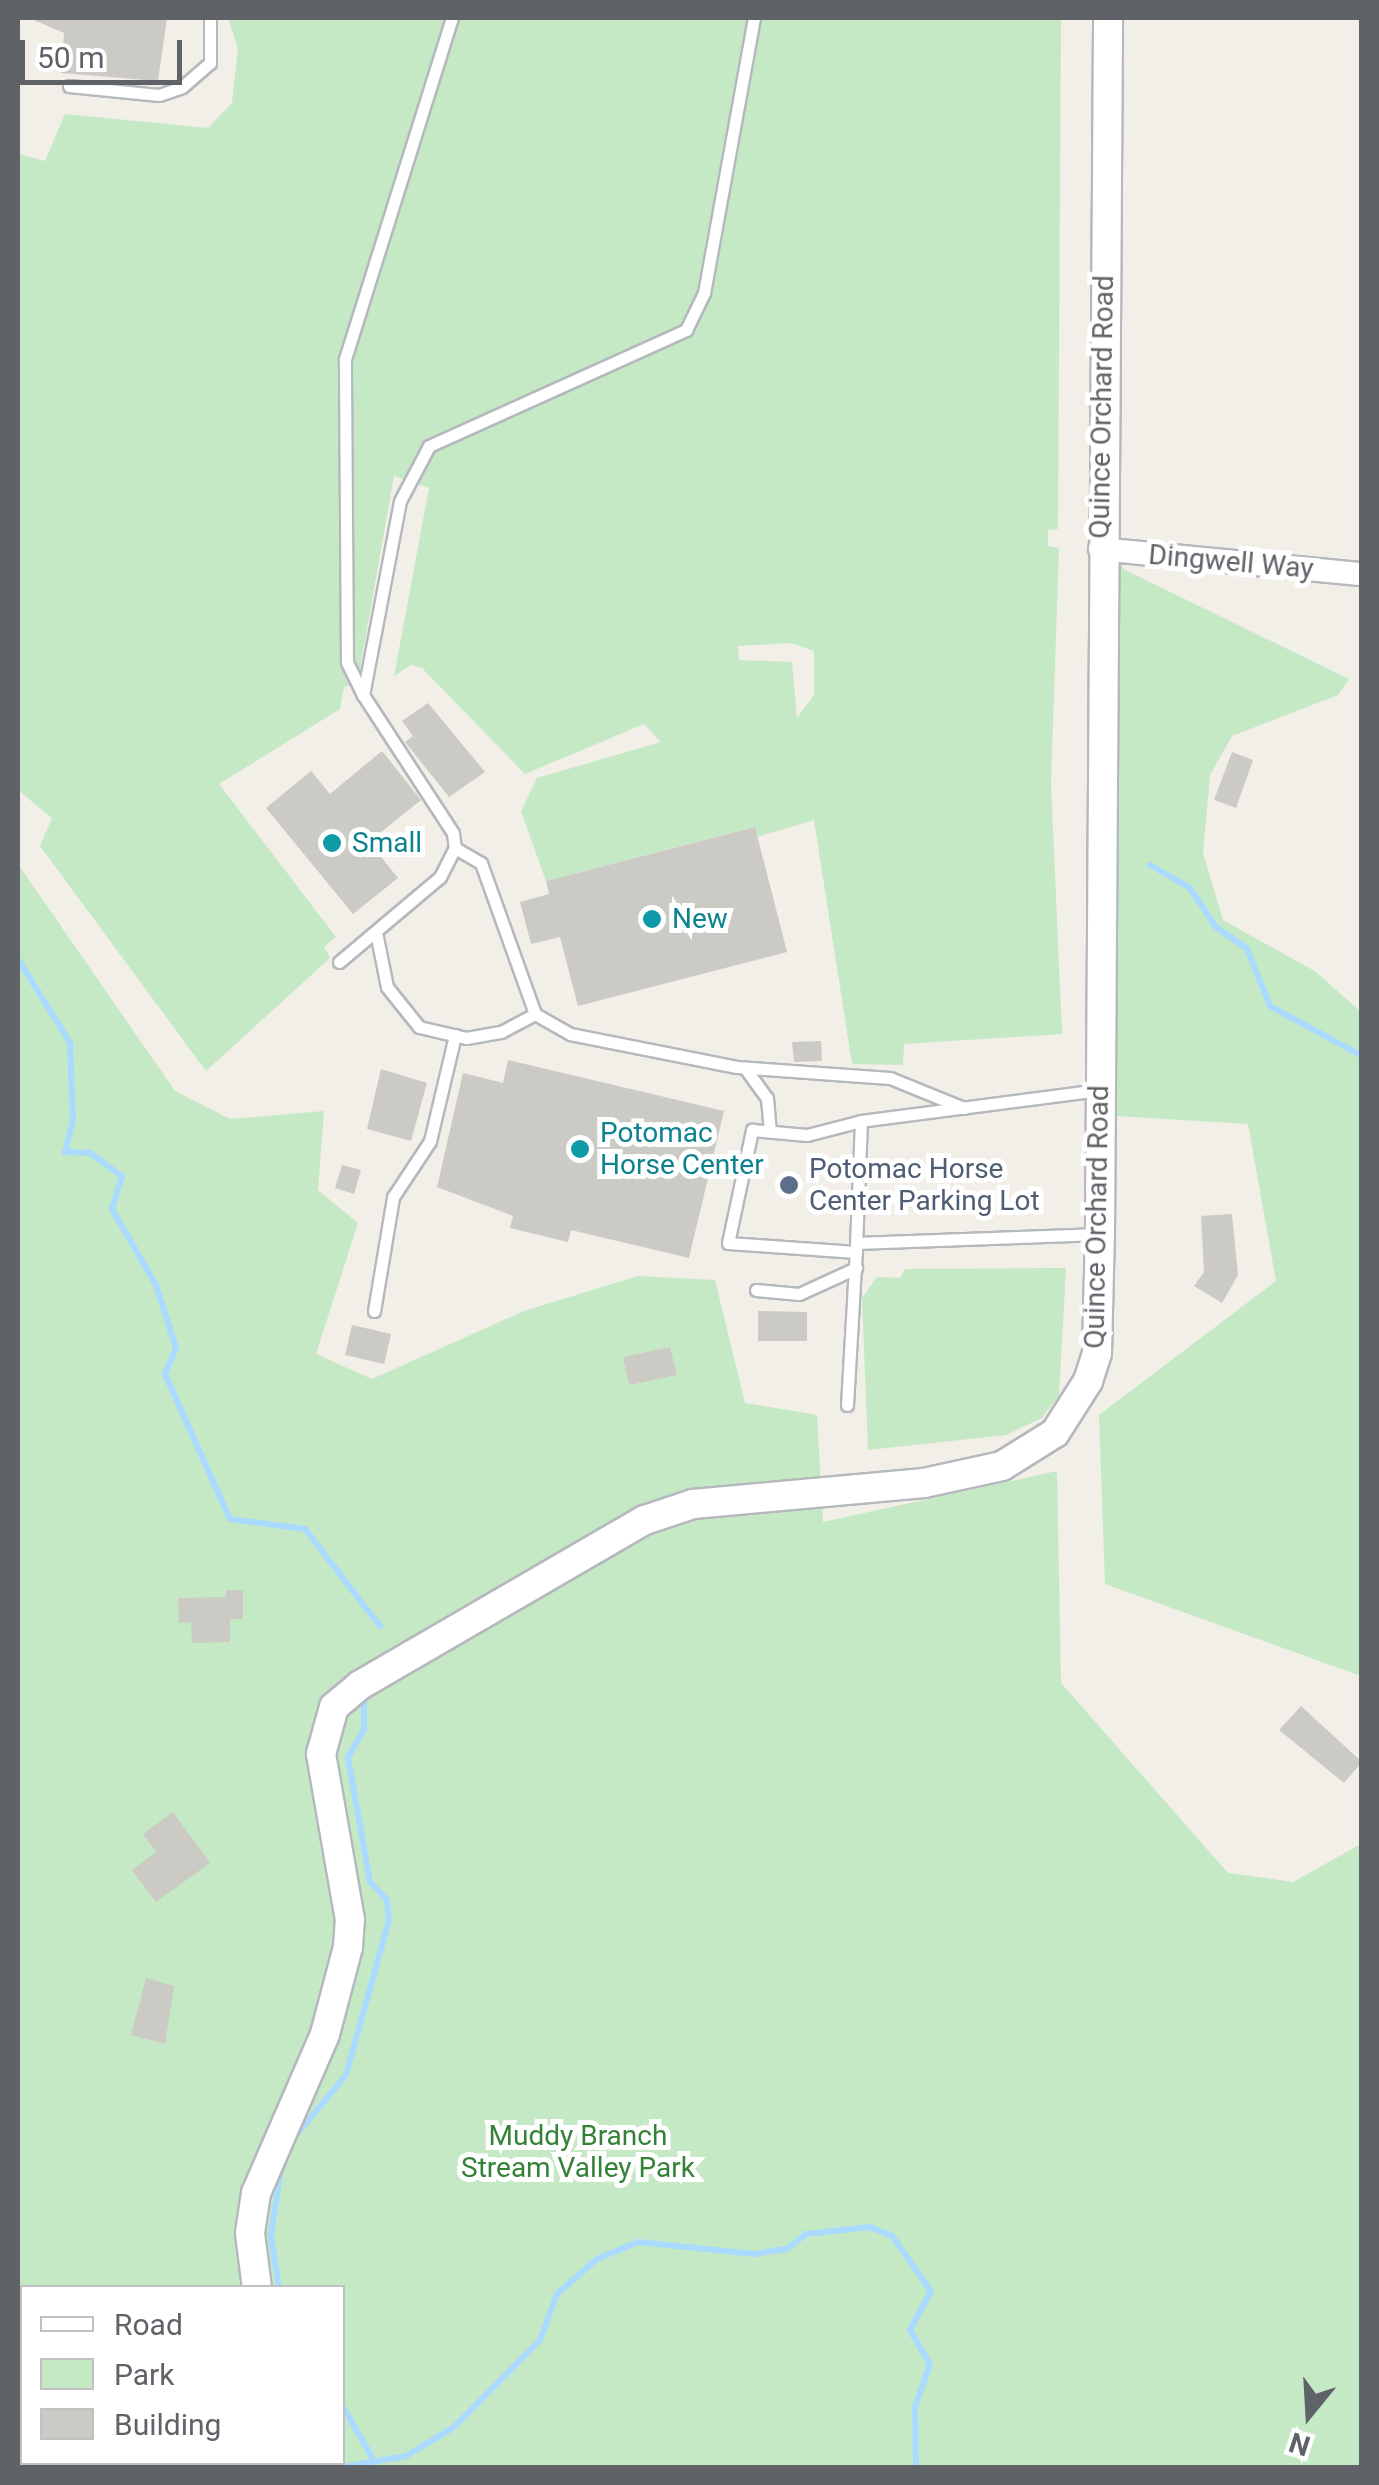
<!DOCTYPE html>
<style>
body{margin:0}
#map{position:relative;width:1379px;height:2485px;overflow:hidden;background:#f1efe8;font-family:Roboto,sans-serif}
div>[style]{position:absolute}
[style*='--x']{left:calc(var(--x)*1px);top:calc(var(--y)*1px);width:calc(var(--w)*1px);rotate:calc(var(--a)*1deg)}
.green>*{inset:0;background:#c5e8c5}
.stream>*{height:6px;margin:-3px;padding:0 3px;transform-origin:3px;border-radius:3px;background:#aadaff}
.building>*{inset:0;background:#cccac5}
.roads{filter:drop-shadow(2px 0 #b5b8bc) drop-shadow(-2px 0 #b5b8bc) drop-shadow(0 2px #b5b8bc) drop-shadow(0 -2px #b5b8bc)}
.service>*{height:11px;margin:-5.5px;padding:0 5.5px;transform-origin:5.5px;border-radius:5.5px;background:#fff}
.minor>*{height:22px;margin:-11px;padding:0 11px;transform-origin:11px;border-radius:11px;background:#fff}
.tertiary>*{height:28px;margin:-14px;padding:0 14px;transform-origin:14px;border-radius:14px;background:#fff}
.dots>*{width:28px;height:28px;translate:-50% -50%;box-sizing:border-box;border:5px solid #fff;border-radius:50%}
span{translate:-50% -50%;white-space:nowrap;text-align:center;line-height:1.15;-webkit-text-stroke:10px #fff;paint-order:stroke}
.street-label{font-size:28px;color:#5f6368}
.culture-label{font-size:28px;color:#0d838f}
.left{translate:0 -50%;text-align:left}
.service-label{font-size:28px;color:#4e5e75}
.park-label{font-size:28px;color:#348238}
.frame{position:absolute;inset:0;border:20px solid #5f6368;pointer-events:none}
.legend{position:absolute;left:20px;top:2285px;width:325px;height:180px;box-sizing:border-box;background:#fff;border:2px solid #bfc1c3;margin:0;padding:12px 18px;list-style:none;font-size:30px;color:#5f6368}
.legend li{display:flex;align-items:center;gap:20px;height:50px}
.legend b{width:50px;border:2px solid #bfc1c3}
.north{position:absolute;left:1259px;top:2365px;width:100px;height:100px;-webkit-text-stroke:8px #fff;paint-order:stroke;rotate:198deg;font-size:28px;font-weight:700;line-height:40px;text-align:center;color:#5f6368}
.north::after{content:'';display:block;margin:auto;width:35px;height:45px;background:#5f6368;clip-path:polygon(50% 0,100% 100%,50% 72%,0 100%)}
.scale{position:absolute;left:20px;top:40px;width:162px;height:45px;box-sizing:border-box;border:5px solid #5f6368;border-top:0;padding-left:12px;font-size:30px;line-height:35px;white-space:nowrap;color:#5f6368;-webkit-text-stroke:8px #fff;paint-order:stroke}
</style>
<div id="map">
<div class="green">
<i style="clip-path:polygon(evenodd,228px 18px,1061px 18px,1058px 529px,1048px 530px,1048px 546px,1059px 548px,1051px 783px,1062px 1034px,904px 1044px,903px 1065px,852px 1064px,814px 820px,757px 837px,754px 827px,546px 881px,521px 811px,537px 778px,661px 742px,644px 724px,525px 774px,422px 668px,411px 665px,394px 676px,429px 488px,394px 476px,358px 680px,344px 687px,340px 709px,219px 784px,336px 937px,324px 947px,330px 958px,206px 1071px,40px 846px,52px 818px,18px 790px,18px 154px,45px 161px,65px 114px,208px 128px,232px 103px,238px 48px,228px 18px,791px 643px,814px 651px,814px 695px,797px 718px,792px 662px,739px 660px,738px 646px,791px 643px)"></i>
<i style="clip-path:polygon(1101px 540px,1125px 570px,1349px 679px,1338px 695px,1232px 736px,1210px 775px,1203px 853px,1223px 920px,1316px 972px,1361px 1012px,1361px 1676px,1105px 1584px,1099px 1415px,1276px 1281px,1248px 1124px,1100px 1115px)"></i>
<i style="clip-path:polygon(evenodd,18px 864px,175px 1091px,230px 1119px,324px 1111px,318px 1190px,358px 1223px,316px 1354px,372px 1379px,524px 1311px,638px 1276px,715px 1280px,745px 1403px,817px 1415px,823px 1522px,1057px 1471px,1061px 1683px,1228px 1873px,1293px 1882px,1361px 1844px,1361px 2467px,18px 2467px,18px 864px,22px 2288px,342px 2288px,342px 2462px,22px 2462px,22px 2288px)"></i>
<i style="clip-path:polygon(1066px 1268px,1059px 1395px,1042px 1418px,1006px 1435px,868px 1450px,862px 1298px,877px 1277px,900px 1278px,905px 1269px)"></i>
</div>
<div class="stream">
<i style="--x:1150;--y:865;--w:46;--a:29.9"></i>
<i style="--x:1190;--y:888;--w:47;--a:56.3"></i>
<i style="--x:1216;--y:927;--w:38;--a:35"></i>
<i style="--x:1247;--y:949;--w:61;--a:68"></i>
<i style="--x:1270;--y:1006;--w:105;--a:28.5"></i>
<i style="--x:18;--y:959;--w:99;--a:58.2"></i>
<i style="--x:70;--y:1043;--w:78;--a:87.8"></i>
<i style="--x:73;--y:1121;--w:32;--a:104"></i>
<i style="--x:65;--y:1152;--w:25;--a:2"></i>
<i style="--x:90;--y:1153;--w:39;--a:36"></i>
<i style="--x:122;--y:1176;--w:34;--a:107"></i>
<i style="--x:112;--y:1209;--w:88;--a:59.9"></i>
<i style="--x:156;--y:1285;--w:66;--a:72.4"></i>
<i style="--x:176;--y:1348;--w:28;--a:113"></i>
<i style="--x:165;--y:1374;--w:159;--a:65.9"></i>
<i style="--x:230;--y:1519;--w:76;--a:7.6"></i>
<i style="--x:305;--y:1529;--w:123;--a:52.3"></i>
<i style="--x:1362;--y:1092;--w:15;--a:90"></i>
<i style="--x:293;--y:2139;--w:83;--a:-50.4"></i>
<i style="--x:346;--y:2075;--w:161;--a:-74.5"></i>
<i style="--x:389;--y:1920;--w:20;--a:-96"></i>
<i style="--x:387;--y:1900;--w:25;--a:-133"></i>
<i style="--x:370;--y:1882;--w:127;--a:-100"></i>
<i style="--x:348;--y:1757;--w:32;--a:-60"></i>
<i style="--x:364;--y:1729;--w:30;--a:-90"></i>
<i style="--x:279;--y:2288;--w:54;--a:-98.6"></i>
<i style="--x:271;--y:2235;--w:73;--a:-81.3"></i>
<i style="--x:342;--y:2405;--w:62;--a:60.1"></i>
<i style="--x:338;--y:2468;--w:69;--a:-10"></i>
<i style="--x:406;--y:2456;--w:56;--a:-31.1"></i>
<i style="--x:454;--y:2427;--w:122;--a:-45.3"></i>
<i style="--x:540;--y:2340;--w:49;--a:-69.7"></i>
<i style="--x:557;--y:2294;--w:53;--a:-41.2"></i>
<i style="--x:597;--y:2259;--w:44;--a:-22.5"></i>
<i style="--x:638;--y:2242;--w:117;--a:5.9"></i>
<i style="--x:754;--y:2254;--w:33;--a:-9"></i>
<i style="--x:787;--y:2249;--w:24;--a:-38"></i>
<i style="--x:806;--y:2234;--w:64;--a:-6.2"></i>
<i style="--x:870;--y:2227;--w:24;--a:22"></i>
<i style="--x:892;--y:2236;--w:67;--a:54.7"></i>
<i style="--x:931;--y:2291;--w:44;--a:118.3"></i>
<i style="--x:910;--y:2330;--w:39;--a:60"></i>
<i style="--x:930;--y:2364;--w:46;--a:109.2"></i>
<i style="--x:915;--y:2407;--w:61;--a:89.1"></i>
</div>
<div class="building">
<i style="clip-path:polygon(29px 18px,167px 18px,158px 81px,61px 73px,64px 33px)"></i>
<i style="clip-path:polygon(428px 703px,485px 772px,449px 797px,405px 742px,413px 736px,402px 721px)"></i>
<i style="clip-path:polygon(382px 751px,421px 800px,369px 842px,398px 878px,353px 914px,266px 808px,311px 771px,330px 794px)"></i>
<i style="clip-path:polygon(1232px 752px,1253px 760px,1236px 808px,1214px 800px)"></i>
<i style="clip-path:polygon(755px 827px,787px 952px,578px 1006px,560px 937px,531px 944px,520px 902px,549px 894px,546px 881px)"></i>
<i style="clip-path:polygon(821px 1041px,822px 1061px,794px 1062px,792px 1042px)"></i>
<i style="clip-path:polygon(508px 1060px,724px 1111px,689px 1258px,571px 1230px,568px 1242px,510px 1228px,513px 1216px,437px 1187px,463px 1073px,503px 1083px)"></i>
<i style="clip-path:polygon(381px 1069px,427px 1083px,411px 1141px,367px 1129px)"></i>
<i style="clip-path:polygon(342px 1165px,361px 1170px,354px 1194px,335px 1188px)"></i>
<i style="clip-path:polygon(1232px 1214px,1238px 1275px,1222px 1303px,1194px 1286px,1204px 1272px,1201px 1216px)"></i>
<i style="clip-path:polygon(758px 1311px,807px 1312px,807px 1341px,758px 1341px)"></i>
<i style="clip-path:polygon(352px 1325px,391px 1334px,384px 1364px,345px 1355px)"></i>
<i style="clip-path:polygon(670px 1347px,677px 1375px,629px 1385px,623px 1357px)"></i>
<i style="clip-path:polygon(226px 1590px,243px 1590px,243px 1619px,230px 1619px,230px 1642px,192px 1643px,191px 1622px,179px 1623px,178px 1598px,226px 1597px)"></i>
<i style="clip-path:polygon(1301px 1706px,1362px 1762px,1344px 1783px,1279px 1730px)"></i>
<i style="clip-path:polygon(173px 1812px,210px 1863px,156px 1902px,132px 1870px,156px 1852px,143px 1834px)"></i>
<i style="clip-path:polygon(146px 1978px,174px 1986px,165px 2044px,131px 2035px)"></i>
</div>
<div class="roads">
<div class="service">
<i style="--x:69;--y:86;--w:90;--a:5.7"></i>
<i style="--x:159;--y:95;--w:24;--a:-19"></i>
<i style="--x:182;--y:87;--w:37;--a:-41"></i>
<i style="--x:210;--y:63;--w:45;--a:-90"></i>
<i style="--x:363;--y:695;--w:37;--a:-116"></i>
<i style="--x:347;--y:662;--w:303;--a:-90.4"></i>
<i style="--x:345;--y:359;--w:357;--a:-72.6"></i>
<i style="--x:455;--y:848;--w:30;--a:30"></i>
<i style="--x:481;--y:863;--w:160;--a:70.3"></i>
<i style="--x:535;--y:1014;--w:40;--a:29.7"></i>
<i style="--x:570;--y:1034;--w:170;--a:11.2"></i>
<i style="--x:737;--y:1067;--w:153;--a:4.1"></i>
<i style="--x:890;--y:1078;--w:80;--a:22.1"></i>
<i style="--x:376;--y:932;--w:56;--a:78.7"></i>
<i style="--x:387;--y:987;--w:51;--a:51.3"></i>
<i style="--x:419;--y:1027;--w:48;--a:13.2"></i>
<i style="--x:466;--y:1038;--w:36;--a:-10"></i>
<i style="--x:501;--y:1032;--w:38;--a:-28"></i>
<i style="--x:339;--y:962;--w:132;--a:-40.1"></i>
<i style="--x:440;--y:877;--w:33;--a:-63"></i>
<i style="--x:455;--y:848;--w:15;--a:-98"></i>
<i style="--x:453;--y:833;--w:165;--a:-123.1"></i>
<i style="--x:363;--y:695;--w:197;--a:-79.2"></i>
<i style="--x:400;--y:501;--w:62;--a:-62.2"></i>
<i style="--x:429;--y:446;--w:282;--a:-24.3"></i>
<i style="--x:686;--y:330;--w:41;--a:-64.1"></i>
<i style="--x:704;--y:293;--w:280;--a:-79.7"></i>
<i style="--x:745;--y:1068;--w:37;--a:54"></i>
<i style="--x:767;--y:1098;--w:34;--a:85"></i>
<i style="--x:1099;--y:1090;--w:240;--a:172.6"></i>
<i style="--x:861;--y:1121;--w:122;--a:92.3"></i>
<i style="--x:856;--y:1243;--w:244;--a:-2.1"></i>
<i style="--x:856;--y:1252;--w:128;--a:-176"></i>
<i style="--x:728;--y:1243;--w:116;--a:-78"></i>
<i style="--x:752;--y:1130;--w:55;--a:5.2"></i>
<i style="--x:807;--y:1135;--w:56;--a:-14.5"></i>
<i style="--x:756;--y:1290;--w:43;--a:5.3"></i>
<i style="--x:799;--y:1294;--w:63;--a:-24.5"></i>
<i style="--x:374;--y:1311;--w:116;--a:-80.5"></i>
<i style="--x:393;--y:1197;--w:67;--a:-56.5"></i>
<i style="--x:430;--y:1141;--w:109;--a:-76.7"></i>
<i style="--x:847;--y:1405;--w:157;--a:-86.7"></i>
</div>
<div class="minor">
<i style="--x:1100;--y:549;--w:263;--a:5.5"></i>
</div>
<div class="tertiary">
<i style="--x:257;--y:2288;--w:55;--a:-97.3"></i>
<i style="--x:250;--y:2233;--w:40;--a:-81.5"></i>
<i style="--x:256;--y:2193;--w:173;--a:-66.5"></i>
<i style="--x:325;--y:2034;--w:90;--a:-75.2"></i>
<i style="--x:348;--y:1947;--w:27;--a:-86"></i>
<i style="--x:350;--y:1920;--w:169;--a:-99.9"></i>
<i style="--x:321;--y:1754;--w:49;--a:-74.5"></i>
<i style="--x:334;--y:1707;--w:34;--a:-40"></i>
<i style="--x:360;--y:1685;--w:329;--a:-30.1"></i>
<i style="--x:645;--y:1520;--w:51;--a:-18.4"></i>
<i style="--x:693;--y:1504;--w:232;--a:-5.2"></i>
<i style="--x:924;--y:1483;--w:80;--a:-12.3"></i>
<i style="--x:1002;--y:1466;--w:62;--a:-31.9"></i>
<i style="--x:1055;--y:1433;--w:62;--a:-57.6"></i>
<i style="--x:1088;--y:1381;--w:29;--a:-72"></i>
<i style="--x:1097;--y:1353;--w:119;--a:-88.6"></i>
<i style="--x:1100;--y:1234;--w:1216;--a:-89.62"></i>
<i style="--x:315;--y:2462;--w:6;--a:81"></i>
</div>
</div>
<div class="dots">
<i style="left:332px;top:843px;background:#0f9aa8"></i>
<i style="left:652px;top:919px;background:#0f9aa8"></i>
<i style="left:580px;top:1149px;background:#0f9aa8"></i>
<i style="left:789px;top:1185px;background:#5c6f8a"></i>
</div>
<div class="street-label">
<span style="left:1102px;top:407px;rotate:-89deg">Quince Orchard Road</span>
<span style="left:1231px;top:562px;rotate:5deg">Dingwell Way</span>
<span style="left:1097px;top:1217px;rotate:-89deg">Quince Orchard Road</span>
</div>
<div class="culture-label">
<span class="left" style="left:352px;top:843px">Small</span>
<span class="left" style="left:672px;top:919px">New</span>
<span class="left" style="left:600px;top:1149px">Potomac<br>Horse Center</span>
</div>
<div class="service-label">
<span class="left" style="left:809px;top:1185px">Potomac Horse<br>Center Parking Lot</span>
</div>
<div class="park-label">
<span style="left:578px;top:2152px">Muddy Branch<br>Stream Valley Park</span>
</div>
<div class="frame"></div>
<ul class="legend">
<li><b style="height:12px;background:#fff"></b>Road</li>
<li><b style="height:28px;background:#c5e8c5"></b>Park</li>
<li><b style="height:28px;background:#cccac5"></b>Building</li>
</ul>
<div class="north">N</div>
<div class="scale">50 m</div>
</div>
